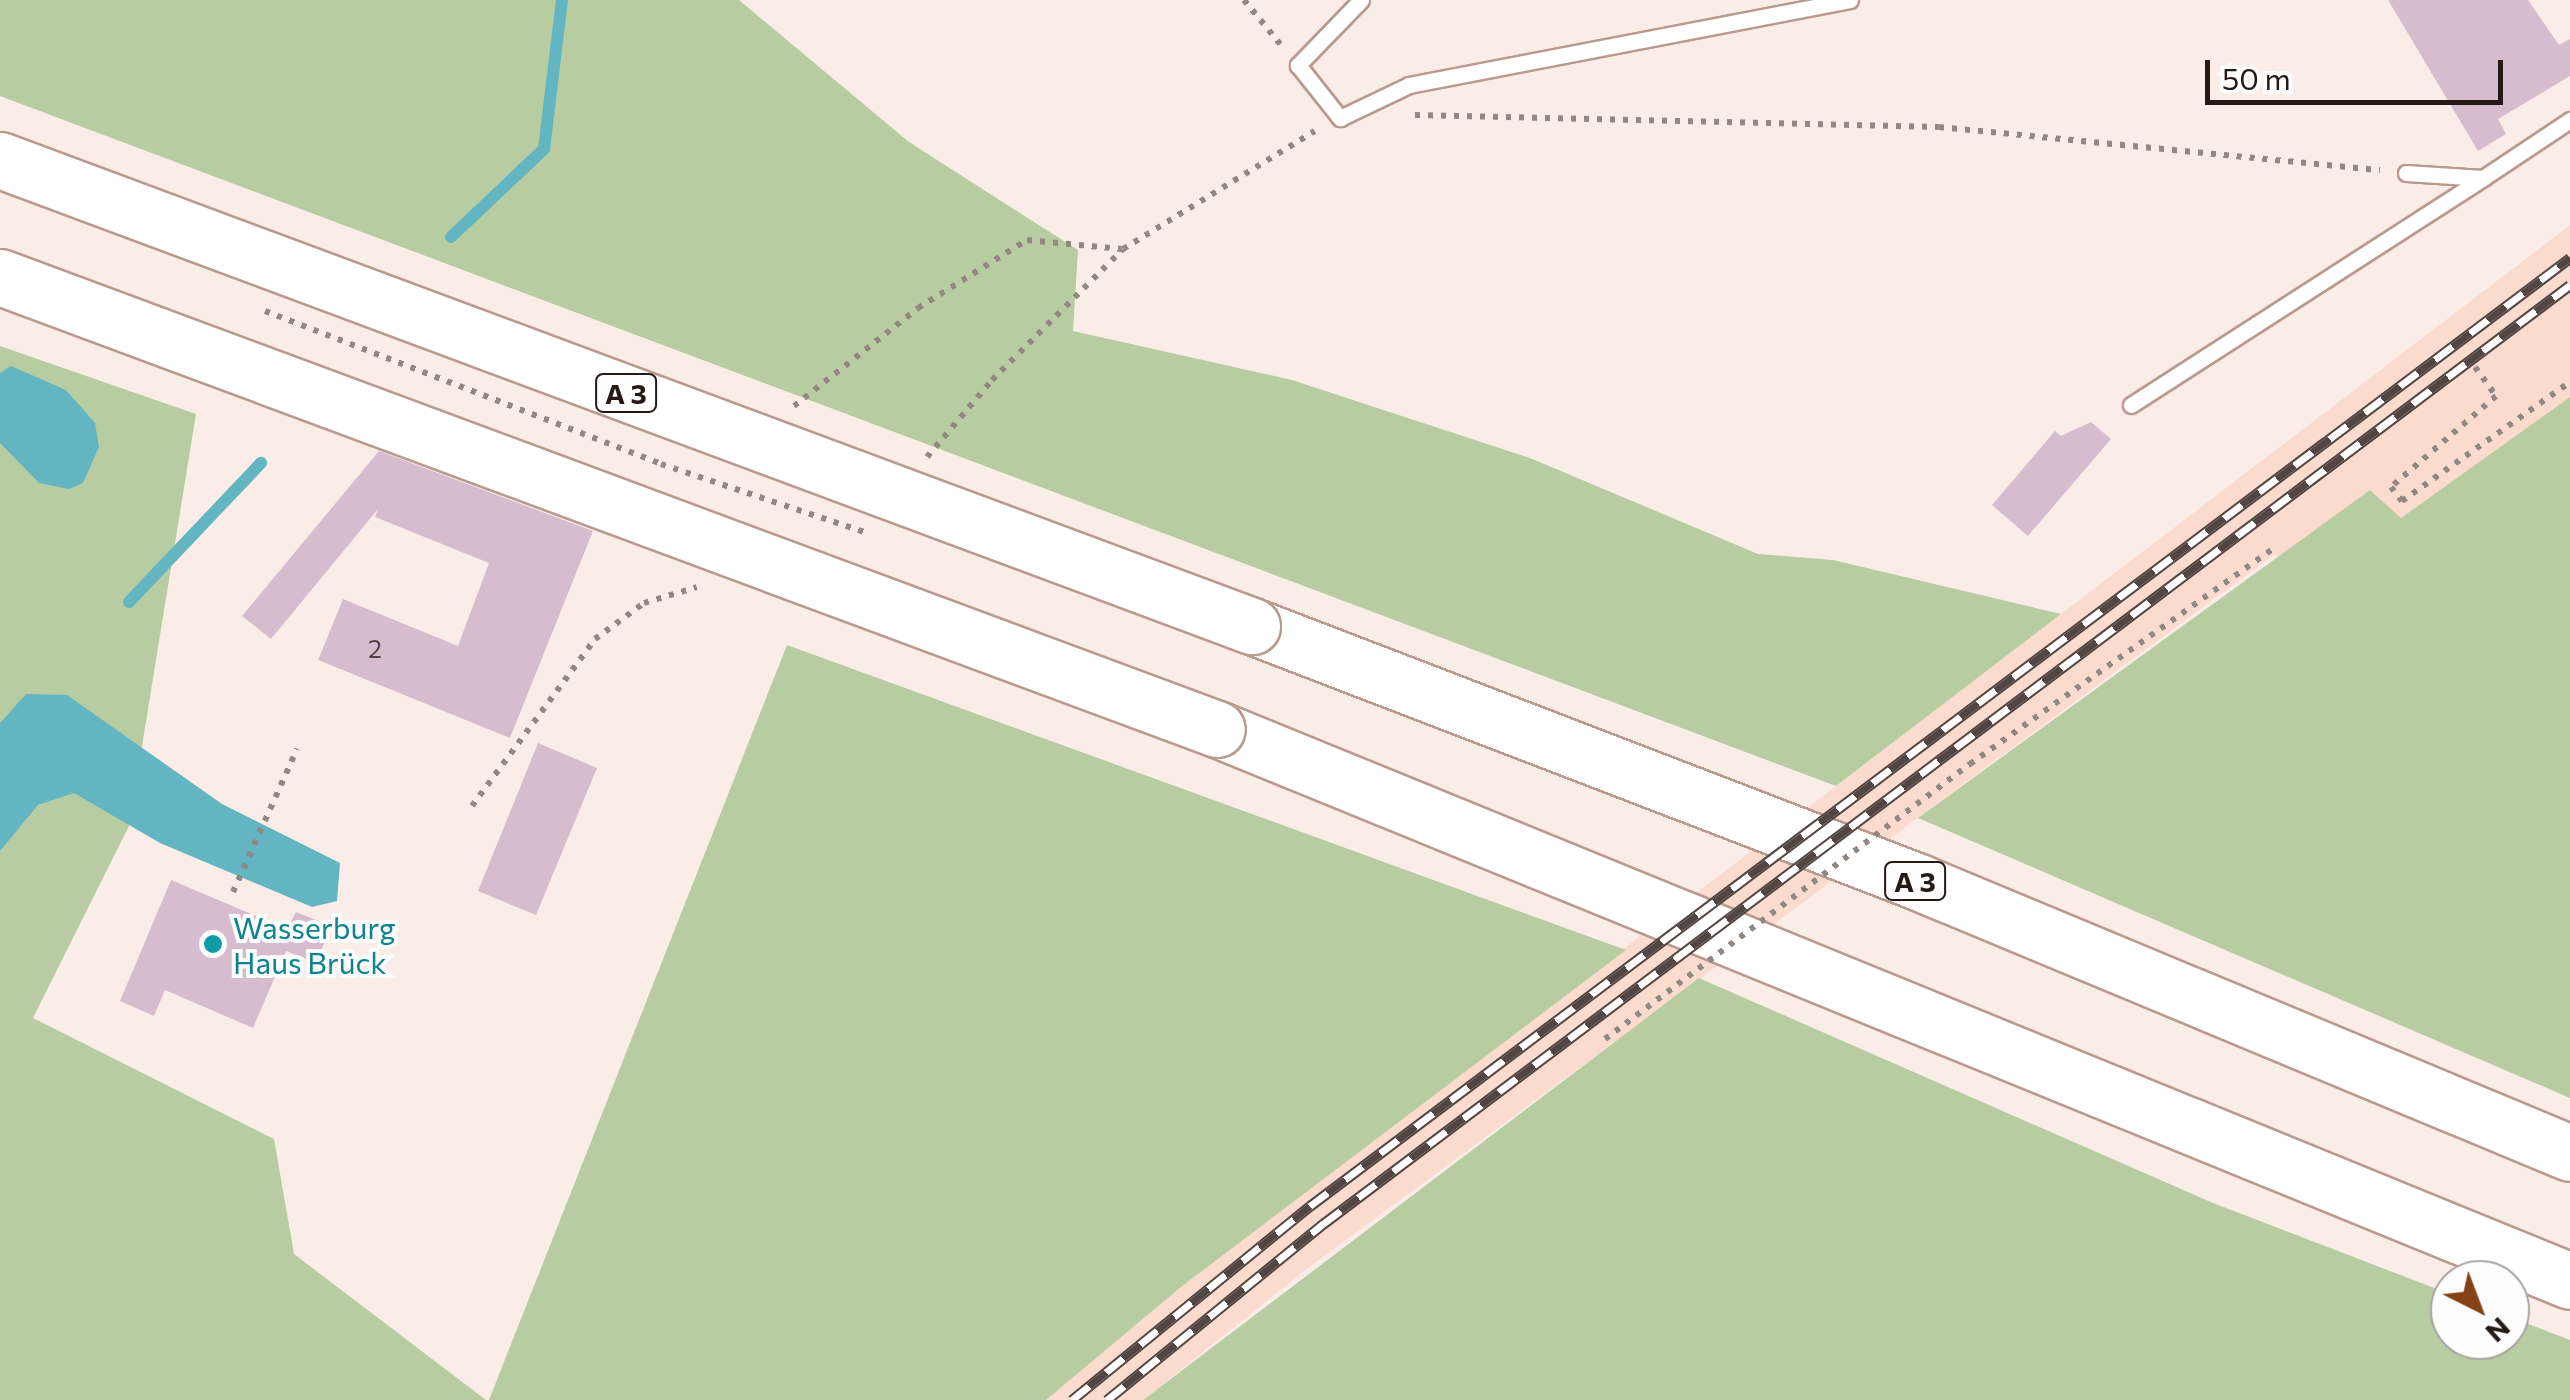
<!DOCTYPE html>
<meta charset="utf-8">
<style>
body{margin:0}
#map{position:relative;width:2570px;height:1400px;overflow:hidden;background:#faede8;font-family:Commissioner,sans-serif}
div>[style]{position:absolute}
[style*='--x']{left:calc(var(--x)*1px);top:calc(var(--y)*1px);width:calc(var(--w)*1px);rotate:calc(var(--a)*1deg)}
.built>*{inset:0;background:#fcdbcf}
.green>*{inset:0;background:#b8cca1}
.water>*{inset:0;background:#64b5c2}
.stream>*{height:12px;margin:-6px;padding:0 6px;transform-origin:6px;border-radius:6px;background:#64b5c2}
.building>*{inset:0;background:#d7bbce}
.path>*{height:6px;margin-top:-3px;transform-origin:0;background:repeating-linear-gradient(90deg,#938782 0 5px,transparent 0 13px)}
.roads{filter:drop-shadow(2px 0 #b99a8f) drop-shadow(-2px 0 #b99a8f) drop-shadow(0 2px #b99a8f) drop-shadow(0 -2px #b99a8f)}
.service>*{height:15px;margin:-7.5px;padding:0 7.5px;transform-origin:7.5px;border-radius:7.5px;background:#fff}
.motorway>*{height:55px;margin:-27.5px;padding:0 27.5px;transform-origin:27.5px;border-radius:27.5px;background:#fff}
.rail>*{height:11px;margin-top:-5.5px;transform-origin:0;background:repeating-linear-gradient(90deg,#fdfdfd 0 22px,#524642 0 44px);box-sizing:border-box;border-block:2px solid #524642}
.path-bridge>*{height:6px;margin-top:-3px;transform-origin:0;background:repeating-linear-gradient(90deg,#938782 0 5px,transparent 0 13px)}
.bridges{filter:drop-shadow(2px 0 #b99a8f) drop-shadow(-2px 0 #b99a8f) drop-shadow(0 2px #b99a8f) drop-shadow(0 -2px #b99a8f)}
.motorway-bridge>*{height:55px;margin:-27.5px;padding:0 27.5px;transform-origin:27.5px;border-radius:27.5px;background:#fff}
.dots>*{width:28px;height:28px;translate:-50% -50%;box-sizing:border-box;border:5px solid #fdfdfd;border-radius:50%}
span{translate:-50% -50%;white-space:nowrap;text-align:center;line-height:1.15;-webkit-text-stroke:8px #fdfdfd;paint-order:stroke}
.number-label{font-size:25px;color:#524243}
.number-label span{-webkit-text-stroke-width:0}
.shield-label span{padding:2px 8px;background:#fdfdfd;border:2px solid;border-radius:8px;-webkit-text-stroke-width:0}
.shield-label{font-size:28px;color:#251915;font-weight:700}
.culture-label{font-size:30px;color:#0d838f}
.left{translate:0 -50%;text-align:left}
.north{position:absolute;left:2430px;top:1260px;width:100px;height:100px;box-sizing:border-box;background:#fdfdfd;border:2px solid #a7a2a0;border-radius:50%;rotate:138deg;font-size:28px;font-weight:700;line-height:40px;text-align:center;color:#251915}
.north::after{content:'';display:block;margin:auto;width:35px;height:45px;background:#864216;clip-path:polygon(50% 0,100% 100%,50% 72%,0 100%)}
.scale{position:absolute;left:2205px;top:60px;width:298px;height:45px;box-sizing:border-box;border:5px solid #251915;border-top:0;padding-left:12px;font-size:30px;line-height:35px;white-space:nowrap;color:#251915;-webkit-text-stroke:8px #fdfdfd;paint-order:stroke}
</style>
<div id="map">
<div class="built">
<i style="clip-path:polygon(2570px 225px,2570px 397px,2401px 518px,2370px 490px,2281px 559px,2275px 554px,1308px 1268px,1143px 1400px,1046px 1400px,1181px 1287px)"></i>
</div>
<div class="green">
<i style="clip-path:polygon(0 0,739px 0,909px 142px,1078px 250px,1073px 331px,1292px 380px,1530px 458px,1758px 554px,1833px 560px,2061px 614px,1836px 786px,0 96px)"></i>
<i style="clip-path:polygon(0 346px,196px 414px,129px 826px,33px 1018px,274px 1139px,294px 1254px,486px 1400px,0 1400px)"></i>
<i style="clip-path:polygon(2570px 397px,2570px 1098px,1918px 818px,2370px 490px,2401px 518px)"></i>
<i style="clip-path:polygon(787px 645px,1626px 950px,1181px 1287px,1046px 1400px,489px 1400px)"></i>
<i style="clip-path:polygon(1699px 978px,2213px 1203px,2450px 1294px,2450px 1340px,2510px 1340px,2510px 1317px,2570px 1340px,2570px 1400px,1143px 1400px)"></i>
</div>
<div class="water">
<i style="clip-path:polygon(11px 366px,66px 390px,95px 423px,99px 447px,83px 483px,69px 489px,39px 483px,0 443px,0 373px)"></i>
<i style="clip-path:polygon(26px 694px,67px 695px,222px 804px,340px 863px,337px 901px,312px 907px,160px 843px,74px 793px,38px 805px,0 851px,0 723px)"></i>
</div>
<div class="stream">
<i style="--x:451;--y:237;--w:128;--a:-43.4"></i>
<i style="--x:544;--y:149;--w:150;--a:-83.1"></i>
<i style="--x:129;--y:602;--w:192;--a:-46.5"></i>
</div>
<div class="building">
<i style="clip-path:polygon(2388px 0,2528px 0,2559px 45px,2570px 39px,2570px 76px,2498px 119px,2506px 134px,2478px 151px)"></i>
<i style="clip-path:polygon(2091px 422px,2111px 439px,2028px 536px,1992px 505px,2055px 431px,2061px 436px)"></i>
<i style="clip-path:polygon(379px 451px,593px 531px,510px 738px,318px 660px,343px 599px,458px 646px,489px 563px,375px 517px,378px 509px,271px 639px,242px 616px)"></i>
<i style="clip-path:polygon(538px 743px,597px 768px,536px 915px,478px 891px)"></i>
<i style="clip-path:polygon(171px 880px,287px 929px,296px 912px,331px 926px,316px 963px,286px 951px,253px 1028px,165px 990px,154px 1016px,120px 1001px)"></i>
</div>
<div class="path">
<i style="--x:1244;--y:0;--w:58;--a:50.6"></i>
<i style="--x:1415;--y:115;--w:524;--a:1.31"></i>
<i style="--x:1939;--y:127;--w:443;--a:5.6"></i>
<i style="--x:265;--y:311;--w:425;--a:21.1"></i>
<i style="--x:661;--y:464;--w:214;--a:18.5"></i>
<i style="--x:2475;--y:367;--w:36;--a:54"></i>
<i style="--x:2496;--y:396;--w:139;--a:139.1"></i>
<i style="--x:2391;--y:487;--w:18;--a:52"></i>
<i style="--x:2402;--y:501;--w:206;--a:-35.3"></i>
<i style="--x:794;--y:406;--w:158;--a:-38.3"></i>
<i style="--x:918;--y:308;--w:128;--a:-32"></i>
<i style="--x:1027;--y:240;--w:95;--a:5.4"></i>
<i style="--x:927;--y:457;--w:101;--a:-49.8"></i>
<i style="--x:992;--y:380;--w:185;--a:-45"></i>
<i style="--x:1123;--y:249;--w:225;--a:-31.6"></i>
<i style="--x:1970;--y:764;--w:377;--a:-35.4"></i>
<i style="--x:472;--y:806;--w:207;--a:-53.6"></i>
<i style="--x:595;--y:639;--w:61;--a:-36.3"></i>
<i style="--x:644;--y:603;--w:55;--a:-16.8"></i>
<i style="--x:233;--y:892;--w:157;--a:-65.9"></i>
</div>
<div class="roads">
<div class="service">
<i style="--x:1361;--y:0;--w:91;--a:134.1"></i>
<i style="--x:1298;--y:65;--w:68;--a:51.6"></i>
<i style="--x:1340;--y:118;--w:76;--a:-25.6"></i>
<i style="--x:1409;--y:85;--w:449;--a:-10.9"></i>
<i style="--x:2406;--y:173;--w:77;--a:3.7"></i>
<i style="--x:2483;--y:178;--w:105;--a:-33.7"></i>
<i style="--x:2131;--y:405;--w:419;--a:-32.8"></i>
</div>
<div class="motorway">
<i style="--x:1252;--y:626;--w:711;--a:21.01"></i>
<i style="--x:1916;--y:881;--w:708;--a:22.58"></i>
<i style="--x:1217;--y:729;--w:1461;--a:22.19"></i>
</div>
</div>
<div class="rail">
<i style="--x:1072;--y:1400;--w:307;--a:-39.2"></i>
<i style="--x:1310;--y:1206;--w:1577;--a:-36.96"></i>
<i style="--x:1107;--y:1400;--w:279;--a:-39.2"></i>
<i style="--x:1323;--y:1224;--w:1561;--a:-36.98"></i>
</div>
<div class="path-bridge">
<i style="--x:1605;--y:1039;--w:457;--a:-37"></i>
</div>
<div class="bridges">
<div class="motorway-bridge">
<i style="--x:0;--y:160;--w:1336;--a:20.42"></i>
<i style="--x:0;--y:277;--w:1298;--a:20.38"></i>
</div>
</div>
<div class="dots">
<i style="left:213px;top:944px;background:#0f9aa8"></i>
</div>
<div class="number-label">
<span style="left:375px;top:648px">2</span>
</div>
<div class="shield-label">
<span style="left:626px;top:393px">A 3</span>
<span style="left:1915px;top:881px">A 3</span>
</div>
<div class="culture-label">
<span class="left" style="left:233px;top:944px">Wasserburg<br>Haus Brück</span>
</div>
<div class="north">N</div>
<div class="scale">50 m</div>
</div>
